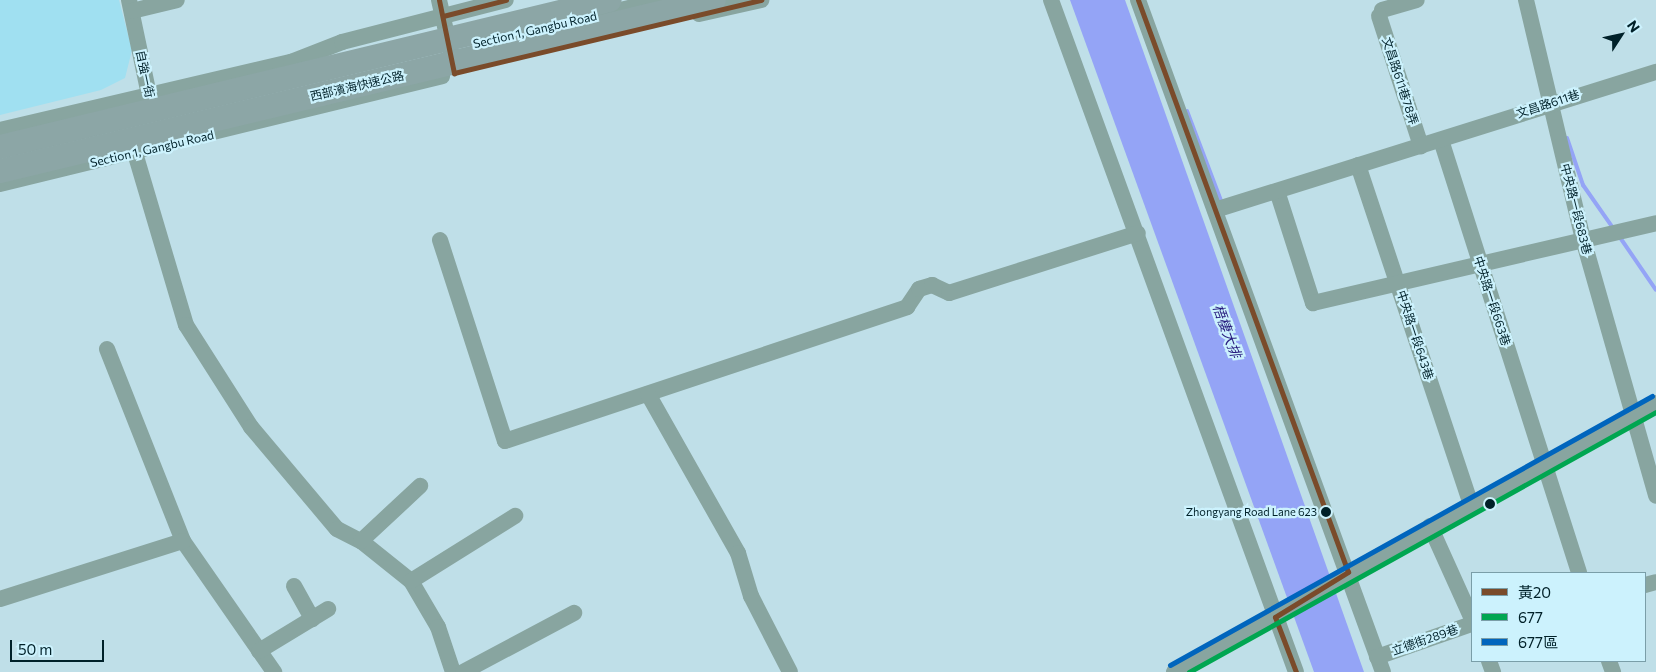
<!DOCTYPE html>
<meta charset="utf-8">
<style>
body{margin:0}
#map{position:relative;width:1656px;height:672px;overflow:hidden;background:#bfdfe8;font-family:Commissioner,"Noto Sans TC",sans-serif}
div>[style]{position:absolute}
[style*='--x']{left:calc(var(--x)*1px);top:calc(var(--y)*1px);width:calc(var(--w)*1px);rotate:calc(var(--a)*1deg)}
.built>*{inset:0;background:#a0e0f1}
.water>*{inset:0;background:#94a4f6}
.stream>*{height:4px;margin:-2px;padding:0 2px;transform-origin:2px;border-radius:2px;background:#94a4f6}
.minor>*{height:16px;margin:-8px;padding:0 8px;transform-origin:8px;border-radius:8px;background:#88a5a0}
.highway-bridge>*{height:24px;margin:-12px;padding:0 12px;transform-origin:12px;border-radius:12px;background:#8ca6a6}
.bus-1>*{height:5px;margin:-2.5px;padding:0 2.5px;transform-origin:2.5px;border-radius:2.5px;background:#7a4b2a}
.bus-2>*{height:5px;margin:-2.5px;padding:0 2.5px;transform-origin:2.5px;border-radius:2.5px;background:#00a651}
.bus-3>*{height:5px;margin:-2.5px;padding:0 2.5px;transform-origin:2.5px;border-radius:2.5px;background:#0065bd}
.dots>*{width:14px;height:14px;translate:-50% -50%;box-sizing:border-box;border:2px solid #ccf2fd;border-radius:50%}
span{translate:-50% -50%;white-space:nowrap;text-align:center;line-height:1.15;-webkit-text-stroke:4.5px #ccf2fd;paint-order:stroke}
.bus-label{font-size:11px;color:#002129}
.right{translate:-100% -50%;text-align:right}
.street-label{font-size:12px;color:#002129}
.water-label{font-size:14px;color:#261a7d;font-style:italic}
.legend{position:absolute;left:1471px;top:572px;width:175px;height:90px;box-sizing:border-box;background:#ccf2fd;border:1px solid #7a9ea8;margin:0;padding:6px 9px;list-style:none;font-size:15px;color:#002129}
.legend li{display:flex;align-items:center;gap:10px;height:25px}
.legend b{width:25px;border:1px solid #7a9ea8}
.north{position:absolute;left:1596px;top:10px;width:50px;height:50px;-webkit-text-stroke:4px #ccf2fd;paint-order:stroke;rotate:55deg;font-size:14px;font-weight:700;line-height:20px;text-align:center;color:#002129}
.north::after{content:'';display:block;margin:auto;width:18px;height:22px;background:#002129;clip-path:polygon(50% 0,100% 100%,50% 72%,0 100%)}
.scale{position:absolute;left:10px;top:640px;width:94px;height:22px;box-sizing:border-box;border:2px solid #002129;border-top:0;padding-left:6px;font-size:15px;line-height:18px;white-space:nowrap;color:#002129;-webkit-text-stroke:4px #ccf2fd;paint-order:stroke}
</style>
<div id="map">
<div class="built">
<i style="clip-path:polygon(0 0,119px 0,132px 50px,125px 78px,101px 90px,0 115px)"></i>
</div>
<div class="water">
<i style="clip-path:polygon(1070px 0,1125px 0,1364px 672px,1314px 672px)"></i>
</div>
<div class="stream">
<i style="--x:1187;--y:111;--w:98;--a:69.2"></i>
<i style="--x:1567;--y:138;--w:50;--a:71.2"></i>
<i style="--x:1583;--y:185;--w:52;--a:55.1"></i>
<i style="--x:1619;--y:236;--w:65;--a:55.6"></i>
</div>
<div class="minor">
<i style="--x:129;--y:0;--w:106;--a:78.1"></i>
<i style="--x:439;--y:0;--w:50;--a:77.3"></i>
<i style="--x:1051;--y:0;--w:715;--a:69.97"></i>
<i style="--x:1138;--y:0;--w:715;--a:69.97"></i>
<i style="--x:1526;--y:0;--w:246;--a:76.6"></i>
<i style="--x:1583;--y:239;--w:267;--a:74.1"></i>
<i style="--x:1382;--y:10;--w:36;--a:-16"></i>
<i style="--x:132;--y:11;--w:46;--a:-13.7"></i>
<i style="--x:699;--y:14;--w:64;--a:-12.7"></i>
<i style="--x:1379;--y:16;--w:137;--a:72.1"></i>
<i style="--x:583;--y:19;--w:81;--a:-13.5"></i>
<i style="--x:0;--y:130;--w:299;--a:-13.2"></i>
<i style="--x:291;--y:62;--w:55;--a:-21.4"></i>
<i style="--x:342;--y:42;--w:169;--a:-14.4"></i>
<i style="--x:1441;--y:140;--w:454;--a:72.3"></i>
<i style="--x:135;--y:153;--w:179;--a:73.5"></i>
<i style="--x:186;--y:325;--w:121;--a:57.5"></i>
<i style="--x:251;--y:427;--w:133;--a:49.9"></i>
<i style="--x:337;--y:529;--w:27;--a:27"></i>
<i style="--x:361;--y:541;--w:64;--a:38.7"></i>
<i style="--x:411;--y:581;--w:53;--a:59.6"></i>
<i style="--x:438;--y:627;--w:47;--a:71.6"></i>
<i style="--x:1358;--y:165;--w:358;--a:71.6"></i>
<i style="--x:0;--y:184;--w:455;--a:-13.7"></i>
<i style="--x:1277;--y:191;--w:118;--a:72.2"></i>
<i style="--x:1313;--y:303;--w:352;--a:-13.1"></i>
<i style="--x:1215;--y:210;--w:462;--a:-17.4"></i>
<i style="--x:440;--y:240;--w:211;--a:72.1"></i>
<i style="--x:505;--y:441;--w:424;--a:-18.4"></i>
<i style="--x:907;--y:307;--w:22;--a:-56"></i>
<i style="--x:919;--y:289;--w:14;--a:-17"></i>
<i style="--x:932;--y:285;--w:19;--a:25"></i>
<i style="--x:949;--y:293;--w:198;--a:-17.6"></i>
<i style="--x:107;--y:349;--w:206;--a:68.4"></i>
<i style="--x:183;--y:541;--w:160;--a:55.2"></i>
<i style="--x:648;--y:394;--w:183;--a:60.5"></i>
<i style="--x:738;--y:553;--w:45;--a:73.2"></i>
<i style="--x:751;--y:596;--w:85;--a:62.8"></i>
<i style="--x:1430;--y:526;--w:102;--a:65.7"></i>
<i style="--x:361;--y:541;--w:81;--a:-43"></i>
<i style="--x:411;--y:581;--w:123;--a:-32"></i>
<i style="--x:1645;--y:585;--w:11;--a:-15"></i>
<i style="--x:294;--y:586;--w:38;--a:61"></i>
<i style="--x:0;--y:599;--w:192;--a:-17.6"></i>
<i style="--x:259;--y:651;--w:81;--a:-31.3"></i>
<i style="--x:1377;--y:657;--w:101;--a:-19.2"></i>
<i style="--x:1489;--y:661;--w:12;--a:70"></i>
<i style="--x:1609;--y:661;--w:12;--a:70"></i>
<i style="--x:463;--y:672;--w:126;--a:-28"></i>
<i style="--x:1174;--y:672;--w:552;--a:-29.17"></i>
</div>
<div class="highway-bridge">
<i style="--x:0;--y:147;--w:627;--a:-13.55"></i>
<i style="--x:0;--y:171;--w:734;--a:-13.47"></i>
</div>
<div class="bus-1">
<i style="--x:439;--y:0;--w:75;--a:78.4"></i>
<i style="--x:454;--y:73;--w:316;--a:-13.4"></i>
<i style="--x:1138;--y:0;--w:609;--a:69.84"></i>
<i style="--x:443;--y:16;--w:65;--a:-14.3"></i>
<i style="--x:1275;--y:617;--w:86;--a:-31.7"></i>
<i style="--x:1275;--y:617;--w:59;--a:69.1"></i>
</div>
<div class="bus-2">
<i style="--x:1189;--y:672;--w:534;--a:-29.11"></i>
</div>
<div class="bus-3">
<i style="--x:1170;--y:665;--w:552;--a:-29.17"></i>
</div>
<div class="dots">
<i style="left:1490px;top:504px;background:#002129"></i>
<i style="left:1326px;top:512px;background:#002129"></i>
</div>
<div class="bus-label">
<span class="right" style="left:1317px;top:512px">Zhongyang Road Lane 623</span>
</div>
<div class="street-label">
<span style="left:535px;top:30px;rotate:-13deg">Section 1, Gangbu Road</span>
<span style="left:145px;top:74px;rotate:78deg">自強一街</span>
<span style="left:1400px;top:81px;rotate:72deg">文昌路611巷78弄</span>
<span style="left:357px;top:86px;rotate:-13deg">西部濱海快速公路</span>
<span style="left:1548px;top:104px;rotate:-18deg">文昌路611巷</span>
<span style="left:152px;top:149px;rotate:-13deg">Section 1, Gangbu Road</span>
<span style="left:1576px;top:209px;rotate:76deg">中央路一段683巷</span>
<span style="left:1492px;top:301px;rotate:72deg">中央路一段663巷</span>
<span style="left:1415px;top:335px;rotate:72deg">中央路一段643巷</span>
<span style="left:1425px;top:640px;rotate:-19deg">立德街289巷</span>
</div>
<div class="water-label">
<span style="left:1227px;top:331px;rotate:70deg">梧棲大排</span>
</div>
<ul class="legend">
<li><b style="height:6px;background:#7a4b2a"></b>黃20</li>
<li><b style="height:6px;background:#00a651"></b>677</li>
<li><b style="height:6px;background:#0065bd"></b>677區</li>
</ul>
<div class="north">N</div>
<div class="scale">50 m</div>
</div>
